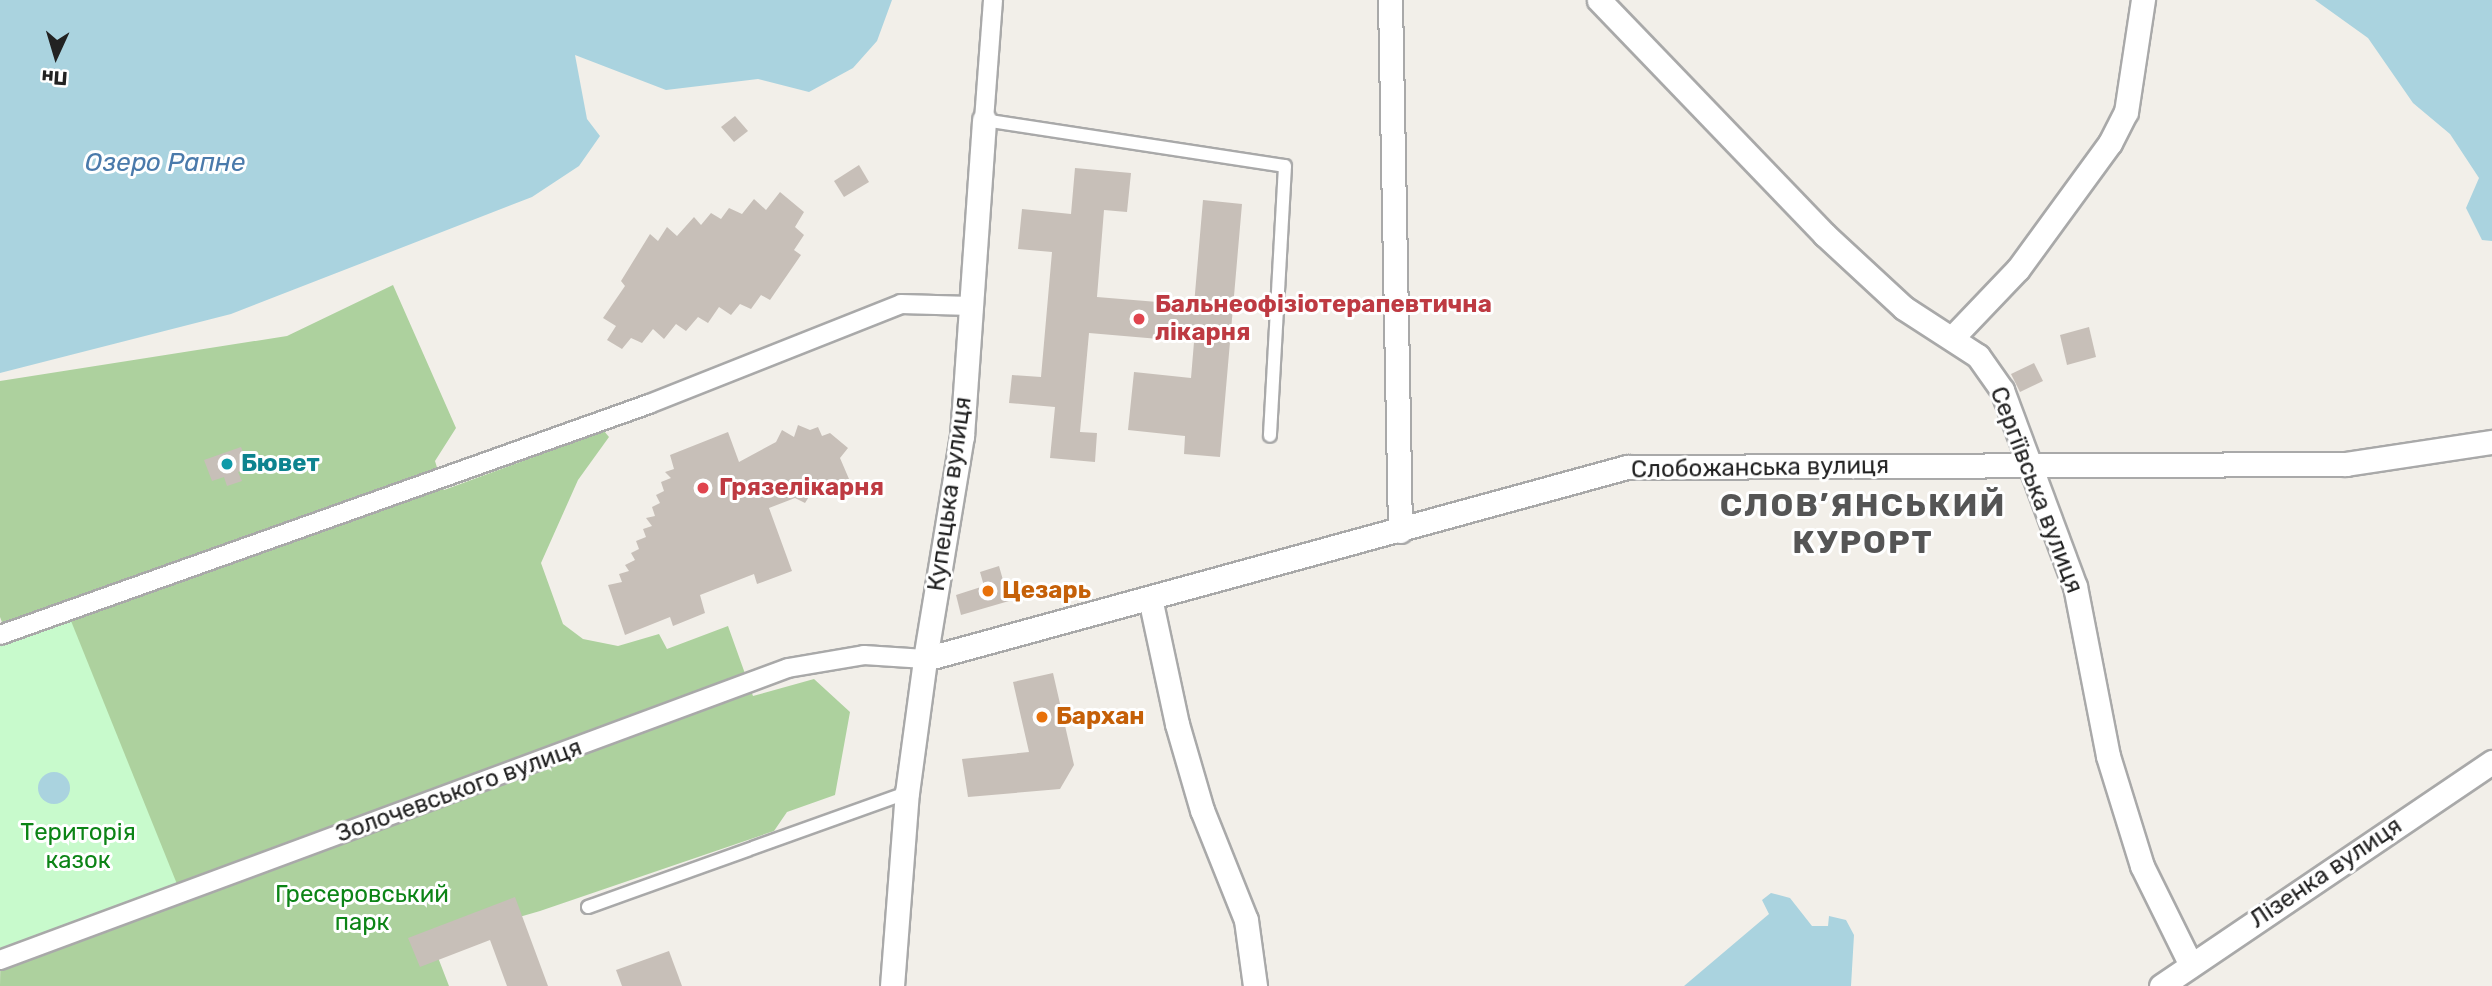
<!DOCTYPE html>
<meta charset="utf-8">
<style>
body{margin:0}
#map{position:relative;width:2492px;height:986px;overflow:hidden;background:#f2efe9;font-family:Rubik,sans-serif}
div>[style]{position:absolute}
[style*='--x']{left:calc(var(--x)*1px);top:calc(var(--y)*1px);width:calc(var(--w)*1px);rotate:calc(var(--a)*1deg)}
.forest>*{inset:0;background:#add19e}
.park>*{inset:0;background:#c8facc}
.water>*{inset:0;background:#aad3df}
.round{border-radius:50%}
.building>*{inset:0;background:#c7bfb8}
.roads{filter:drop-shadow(2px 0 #a9a9a9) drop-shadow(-2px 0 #a9a9a9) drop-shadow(0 2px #a9a9a9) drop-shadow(0 -2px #a9a9a9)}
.service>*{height:12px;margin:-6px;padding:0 6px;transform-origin:6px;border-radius:6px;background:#fff}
.pedestrian>*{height:18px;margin:-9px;padding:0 9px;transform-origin:9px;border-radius:9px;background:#fff}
.minor>*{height:23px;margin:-11.5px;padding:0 11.5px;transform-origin:11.5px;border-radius:11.5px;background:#fff}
.dots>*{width:19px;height:19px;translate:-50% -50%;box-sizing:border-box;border:4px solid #fff;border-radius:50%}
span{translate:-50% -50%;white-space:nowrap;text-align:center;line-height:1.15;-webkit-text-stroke:6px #fff;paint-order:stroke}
.health-label{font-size:24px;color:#be3a42;font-weight:700}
.left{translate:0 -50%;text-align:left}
.culture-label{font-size:24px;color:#0d838f;font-weight:700}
.street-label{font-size:24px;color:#222}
.food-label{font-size:24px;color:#c56008;font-weight:700}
.park-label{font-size:24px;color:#0c8416}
.water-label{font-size:26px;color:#4a7aab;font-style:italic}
.district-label{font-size:32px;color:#555;font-weight:700;letter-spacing:2px}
.north{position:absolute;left:21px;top:21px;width:70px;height:70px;-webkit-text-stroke:5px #fff;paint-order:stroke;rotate:184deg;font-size:19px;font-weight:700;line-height:28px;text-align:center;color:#222}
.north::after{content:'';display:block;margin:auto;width:24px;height:32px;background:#222;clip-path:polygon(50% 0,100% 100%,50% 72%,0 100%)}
</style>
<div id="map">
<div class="forest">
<i style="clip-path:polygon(393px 285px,456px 428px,435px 461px,444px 490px,604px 431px,609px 437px,578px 480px,541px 563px,563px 624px,583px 639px,618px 646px,659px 634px,667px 649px,728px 626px,753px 696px,814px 679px,850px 712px,835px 795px,787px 812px,774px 831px,540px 911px,432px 942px,449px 986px,0 986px,6px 633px,0 617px,0 381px,287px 336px)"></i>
</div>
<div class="park">
<i style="clip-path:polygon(67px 611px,181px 894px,0 960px,0 635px)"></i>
</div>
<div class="water">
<i style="clip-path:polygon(0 0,892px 0,877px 41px,853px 68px,809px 92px,758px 79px,666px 90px,575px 55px,587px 119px,600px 136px,579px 166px,532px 197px,231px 314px,0 373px)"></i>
<i style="clip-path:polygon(2315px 0,2492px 0,2492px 241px,2482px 240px,2466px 208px,2479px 178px,2450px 134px,2413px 103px,2368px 38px)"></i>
<i class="round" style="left:38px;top:772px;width:32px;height:32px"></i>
<i style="clip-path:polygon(1771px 893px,1790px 898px,1812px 926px,1828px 926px,1829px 916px,1846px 920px,1854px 935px,1851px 986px,1684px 986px,1769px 914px,1762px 900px)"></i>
</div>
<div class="building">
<i style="clip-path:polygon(735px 116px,748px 131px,734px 142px,721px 127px)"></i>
<i style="clip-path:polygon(859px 165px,869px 182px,844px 197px,834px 181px)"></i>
<i style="clip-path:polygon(1075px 168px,1131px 173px,1127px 212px,1104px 210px,1097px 297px,1194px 305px,1203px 200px,1242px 204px,1220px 457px,1184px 454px,1185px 436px,1128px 430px,1134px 372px,1191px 378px,1194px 342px,1089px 333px,1080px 432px,1097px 433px,1095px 462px,1050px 458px,1055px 407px,1009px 403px,1012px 375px,1041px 377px,1052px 252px,1018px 249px,1022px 209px,1071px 214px)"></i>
<i style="clip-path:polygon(780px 192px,804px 212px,795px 227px,804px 235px,794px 250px,801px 255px,770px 300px,761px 295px,751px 309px,740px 304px,731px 315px,719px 307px,708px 323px,698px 317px,686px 331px,676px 324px,664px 339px,653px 329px,642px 343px,631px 338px,622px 349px,607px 340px,616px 326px,603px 318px,625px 286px,621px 281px,650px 234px,658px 241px,667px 227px,677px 236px,694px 217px,701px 225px,711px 213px,721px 219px,729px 208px,742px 214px,754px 199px,766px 210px)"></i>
<i style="clip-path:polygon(2089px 327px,2096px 357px,2067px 365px,2060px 335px)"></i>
<i style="clip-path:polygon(2034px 363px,2043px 381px,2020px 392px,2011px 374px)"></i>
<i style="clip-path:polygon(798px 425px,810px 430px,818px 427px,822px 436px,830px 433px,848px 448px,840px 458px,849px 479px,827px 487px,821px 498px,812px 492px,805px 503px,795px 498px,769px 508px,792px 571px,757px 584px,754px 574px,700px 595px,705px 613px,673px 626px,670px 617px,625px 635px,608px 585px,622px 582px,619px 574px,629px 571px,625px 565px,635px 560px,631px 553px,639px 549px,636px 541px,646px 537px,643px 529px,652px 526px,646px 518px,655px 516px,652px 507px,660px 503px,656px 495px,664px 491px,661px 482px,671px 478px,665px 472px,674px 469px,670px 455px,728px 432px,739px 462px,776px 442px,782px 430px,794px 437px)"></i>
<i style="clip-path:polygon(241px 447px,249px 468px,238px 472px,242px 481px,227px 486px,224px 477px,212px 481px,204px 460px)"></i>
<i style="clip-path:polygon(999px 566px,1009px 601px,961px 615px,956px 595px,984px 586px,980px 572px)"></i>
<i style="clip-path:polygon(1053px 673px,1074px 765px,1060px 789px,968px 797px,962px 759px,1029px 752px,1013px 682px)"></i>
<i style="clip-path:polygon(515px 897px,548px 986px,507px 986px,490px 940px,420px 967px,408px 938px)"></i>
<i style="clip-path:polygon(669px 951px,682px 986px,622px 986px,616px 970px)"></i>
</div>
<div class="roads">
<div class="service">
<i style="--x:984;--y:120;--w:304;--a:8.7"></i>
<i style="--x:1285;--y:166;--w:270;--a:93.2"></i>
<i style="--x:588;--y:907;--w:339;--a:-19.7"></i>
</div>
<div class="pedestrian">
<i style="--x:984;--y:120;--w:120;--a:-85.7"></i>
<i style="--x:0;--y:635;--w:689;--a:-19.59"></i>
<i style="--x:649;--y:404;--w:271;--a:-21.6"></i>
<i style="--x:901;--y:304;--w:70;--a:1.6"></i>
<i style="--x:0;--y:960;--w:840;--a:-20.33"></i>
<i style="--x:788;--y:668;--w:77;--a:-9.7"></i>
<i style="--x:864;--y:655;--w:61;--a:3.8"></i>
</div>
<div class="minor">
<i style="--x:1390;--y:0;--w:531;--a:88.92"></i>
<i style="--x:1599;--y:0;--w:325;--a:46.1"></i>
<i style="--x:1824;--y:234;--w:109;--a:42.8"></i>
<i style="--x:1904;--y:308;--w:88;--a:33"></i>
<i style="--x:1978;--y:356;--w:42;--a:54.8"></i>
<i style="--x:2002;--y:390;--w:209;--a:69.6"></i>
<i style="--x:2075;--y:586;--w:173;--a:79"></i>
<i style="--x:2108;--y:756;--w:115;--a:72.8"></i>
<i style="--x:2142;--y:866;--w:108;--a:63.7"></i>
<i style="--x:1952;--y:338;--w:95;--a:-46.3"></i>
<i style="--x:2018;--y:269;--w:156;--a:-53.9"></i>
<i style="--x:2110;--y:143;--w:35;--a:-63"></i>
<i style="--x:2126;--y:112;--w:113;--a:-81.4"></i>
<i style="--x:1150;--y:598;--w:129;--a:77.9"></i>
<i style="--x:1177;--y:724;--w:90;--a:73.8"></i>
<i style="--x:1202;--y:810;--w:118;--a:68.2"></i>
<i style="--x:1246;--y:920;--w:67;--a:82.2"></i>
<i style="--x:925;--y:659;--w:728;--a:-15.3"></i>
<i style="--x:1627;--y:467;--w:719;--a:-0.24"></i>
<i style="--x:2346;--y:464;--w:148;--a:-8.6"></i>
<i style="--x:892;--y:986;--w:194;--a:-85.6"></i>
<i style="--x:907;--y:793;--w:135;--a:-82.3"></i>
<i style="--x:925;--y:659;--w:226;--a:-80.6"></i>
<i style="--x:962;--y:436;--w:317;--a:-86"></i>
<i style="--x:2161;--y:986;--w:400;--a:-34.1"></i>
</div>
</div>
<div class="dots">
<i style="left:1139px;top:319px;background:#e0444e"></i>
<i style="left:227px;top:464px;background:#0f9aa8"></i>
<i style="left:703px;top:488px;background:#e0444e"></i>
<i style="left:988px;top:591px;background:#e8710a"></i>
<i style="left:1042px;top:717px;background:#e8710a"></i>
</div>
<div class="health-label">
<span class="left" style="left:1155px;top:319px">Бальнеофізіотерапевтична<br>лікарня</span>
<span class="left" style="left:719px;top:488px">Грязелікарня</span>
</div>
<div class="culture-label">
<span class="left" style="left:241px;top:464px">Бювет</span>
</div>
<div class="street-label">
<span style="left:1760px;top:468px;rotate:-1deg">Слобожанська вулиця</span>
<span style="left:2036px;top:490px;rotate:69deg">Сергіївська вулиця</span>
<span style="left:950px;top:494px;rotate:-82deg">Купецька вулиця</span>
<span style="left:459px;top:791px;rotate:-20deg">Золочевського вулиця</span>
<span style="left:2326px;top:873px;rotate:-34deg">Лізенка вулиця</span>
</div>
<div class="food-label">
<span class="left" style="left:1002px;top:591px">Цезарь</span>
<span class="left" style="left:1056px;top:717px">Бархан</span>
</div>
<div class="park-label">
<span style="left:78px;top:847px">Територія<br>казок</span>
<span style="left:362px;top:909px">Гресеровський<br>парк</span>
</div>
<div class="water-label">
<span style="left:165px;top:163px">Озеро Рапне</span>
</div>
<div class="district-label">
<span style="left:1863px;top:524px">СЛОВ’ЯНСЬКИЙ<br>КУРОРТ</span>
</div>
<div class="north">Пн</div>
</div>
